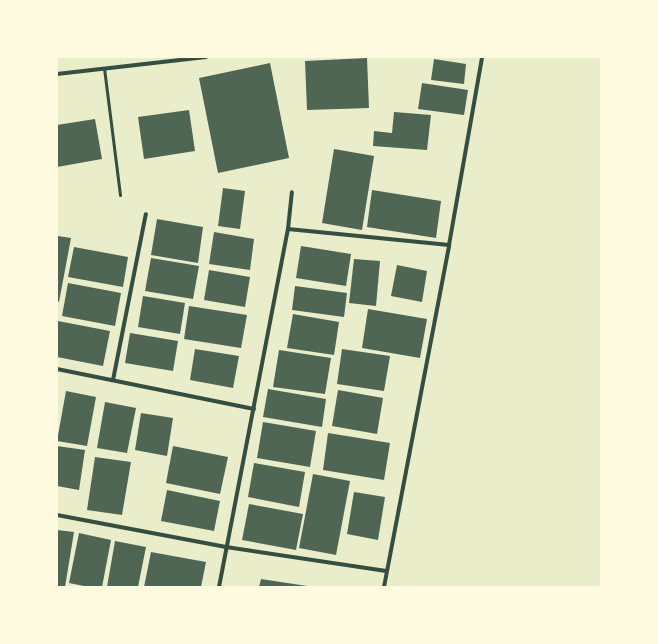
<!DOCTYPE html>
<style>
body{margin:0}
#map{position:relative;width:658px;height:644px;overflow:hidden;background:#e9edc9;font-family:"PT Serif",serif}
div>[style]{position:absolute}
[style*='--x']{left:calc(var(--x)*1px);top:calc(var(--y)*1px);width:calc(var(--w)*1px);rotate:calc(var(--a)*1deg)}
.building>*{inset:0;background:#4f6655}
.service>*{height:3px;margin:-1.5px;padding:0 1.5px;transform-origin:1.5px;border-radius:1.5px;background:#344e41}
.minor>*{height:4px;margin:-2px;padding:0 2px;transform-origin:2px;border-radius:2px;background:#344e41}
span{translate:-50% -50%;white-space:nowrap;text-align:center;line-height:1.15;-webkit-text-stroke:3.5px #fefae0;paint-order:stroke}
.frame{position:absolute;inset:0;border:58px solid #fefae0;pointer-events:none}
</style>
<div id="map">
<div class="building">
<i style="clip-path:polygon(367px 58px,369px 108px,307px 110px,305px 61px)"></i>
<i style="clip-path:polygon(434px 59px,466px 64px,464px 84px,431px 80px)"></i>
<i style="clip-path:polygon(270px 63px,289px 158px,218px 173px,199px 78px)"></i>
<i style="clip-path:polygon(422px 83px,468px 90px,464px 115px,418px 109px)"></i>
<i style="clip-path:polygon(189px 110px,195px 151px,144px 159px,138px 117px)"></i>
<i style="clip-path:polygon(394px 112px,431px 115px,427px 150px,373px 146px,374px 131px,392px 133px)"></i>
<i style="clip-path:polygon(95px 119px,102px 159px,57px 167px,57px 125px)"></i>
<i style="clip-path:polygon(334px 149px,374px 156px,362px 230px,322px 223px)"></i>
<i style="clip-path:polygon(223px 188px,245px 191px,240px 229px,218px 226px)"></i>
<i style="clip-path:polygon(372px 190px,441px 201px,436px 238px,367px 227px)"></i>
<i style="clip-path:polygon(157px 219px,203px 227px,198px 263px,151px 255px)"></i>
<i style="clip-path:polygon(214px 232px,254px 239px,250px 270px,209px 264px)"></i>
<i style="clip-path:polygon(58px 236px,71px 238px,59px 302px,57px 301px)"></i>
<i style="clip-path:polygon(301px 246px,351px 254px,346px 286px,296px 278px)"></i>
<i style="clip-path:polygon(74px 247px,128px 257px,123px 287px,68px 277px)"></i>
<i style="clip-path:polygon(151px 258px,199px 266px,193px 299px,145px 291px)"></i>
<i style="clip-path:polygon(354px 259px,380px 261px,376px 306px,349px 303px)"></i>
<i style="clip-path:polygon(397px 265px,427px 271px,422px 302px,391px 296px)"></i>
<i style="clip-path:polygon(209px 270px,250px 277px,245px 307px,204px 300px)"></i>
<i style="clip-path:polygon(68px 283px,121px 293px,115px 326px,62px 316px)"></i>
<i style="clip-path:polygon(295px 286px,347px 293px,344px 317px,292px 310px)"></i>
<i style="clip-path:polygon(143px 296px,185px 303px,180px 334px,138px 327px)"></i>
<i style="clip-path:polygon(189px 306px,247px 315px,241px 348px,184px 339px)"></i>
<i style="clip-path:polygon(368px 309px,427px 319px,420px 358px,362px 348px)"></i>
<i style="clip-path:polygon(293px 314px,339px 322px,334px 355px,287px 348px)"></i>
<i style="clip-path:polygon(58px 321px,110px 331px,103px 366px,57px 357px)"></i>
<i style="clip-path:polygon(130px 333px,178px 341px,173px 371px,125px 363px)"></i>
<i style="clip-path:polygon(195px 349px,239px 356px,233px 388px,190px 380px)"></i>
<i style="clip-path:polygon(342px 349px,390px 356px,384px 391px,337px 384px)"></i>
<i style="clip-path:polygon(279px 350px,331px 358px,325px 394px,273px 387px)"></i>
<i style="clip-path:polygon(268px 389px,326px 399px,322px 427px,263px 417px)"></i>
<i style="clip-path:polygon(338px 390px,383px 398px,377px 434px,332px 426px)"></i>
<i style="clip-path:polygon(66px 391px,96px 397px,87px 446px,57px 441px)"></i>
<i style="clip-path:polygon(105px 402px,136px 408px,127px 453px,97px 448px)"></i>
<i style="clip-path:polygon(141px 413px,173px 418px,167px 456px,135px 450px)"></i>
<i style="clip-path:polygon(263px 422px,316px 431px,310px 467px,257px 458px)"></i>
<i style="clip-path:polygon(328px 433px,390px 443px,384px 480px,323px 470px)"></i>
<i style="clip-path:polygon(57px 446px,85px 450px,79px 490px,57px 486px)"></i>
<i style="clip-path:polygon(173px 446px,228px 457px,220px 494px,166px 483px)"></i>
<i style="clip-path:polygon(95px 457px,131px 462px,122px 515px,87px 510px)"></i>
<i style="clip-path:polygon(254px 463px,305px 472px,299px 507px,248px 497px)"></i>
<i style="clip-path:polygon(313px 474px,350px 481px,336px 555px,299px 548px)"></i>
<i style="clip-path:polygon(167px 490px,220px 501px,214px 531px,161px 521px)"></i>
<i style="clip-path:polygon(354px 492px,385px 497px,378px 540px,347px 534px)"></i>
<i style="clip-path:polygon(249px 504px,303px 514px,296px 550px,242px 540px)"></i>
<i style="clip-path:polygon(57px 530px,74px 532px,65px 587px,57px 586px)"></i>
<i style="clip-path:polygon(79px 533px,111px 540px,102px 587px,89px 587px,69px 583px)"></i>
<i style="clip-path:polygon(115px 541px,146px 547px,138px 587px,107px 587px)"></i>
<i style="clip-path:polygon(151px 552px,206px 562px,201px 587px,144px 587px)"></i>
<i style="clip-path:polygon(261px 579px,307px 586px,307px 587px,259px 587px)"></i>
</div>
<div class="service">
<i style="--x:104;--y:68;--w:128;--a:82.8"></i>
</div>
<div class="minor">
<i style="--x:57;--y:74;--w:150;--a:-6.5"></i>
<i style="--x:288;--y:229;--w:162;--a:5.7"></i>
<i style="--x:57;--y:369;--w:201;--a:11.5"></i>
<i style="--x:113;--y:380;--w:169;--a:-78.8"></i>
<i style="--x:57;--y:515;--w:172;--a:10.7"></i>
<i style="--x:226;--y:547;--w:162;--a:8.5"></i>
<i style="--x:219;--y:587;--w:365;--a:-79.1"></i>
<i style="--x:288;--y:229;--w:37;--a:-84"></i>
<i style="--x:384;--y:587;--w:348;--a:-79.2"></i>
<i style="--x:449;--y:245;--w:191;--a:-80"></i>
</div>
<div class="frame"></div>
</div>
